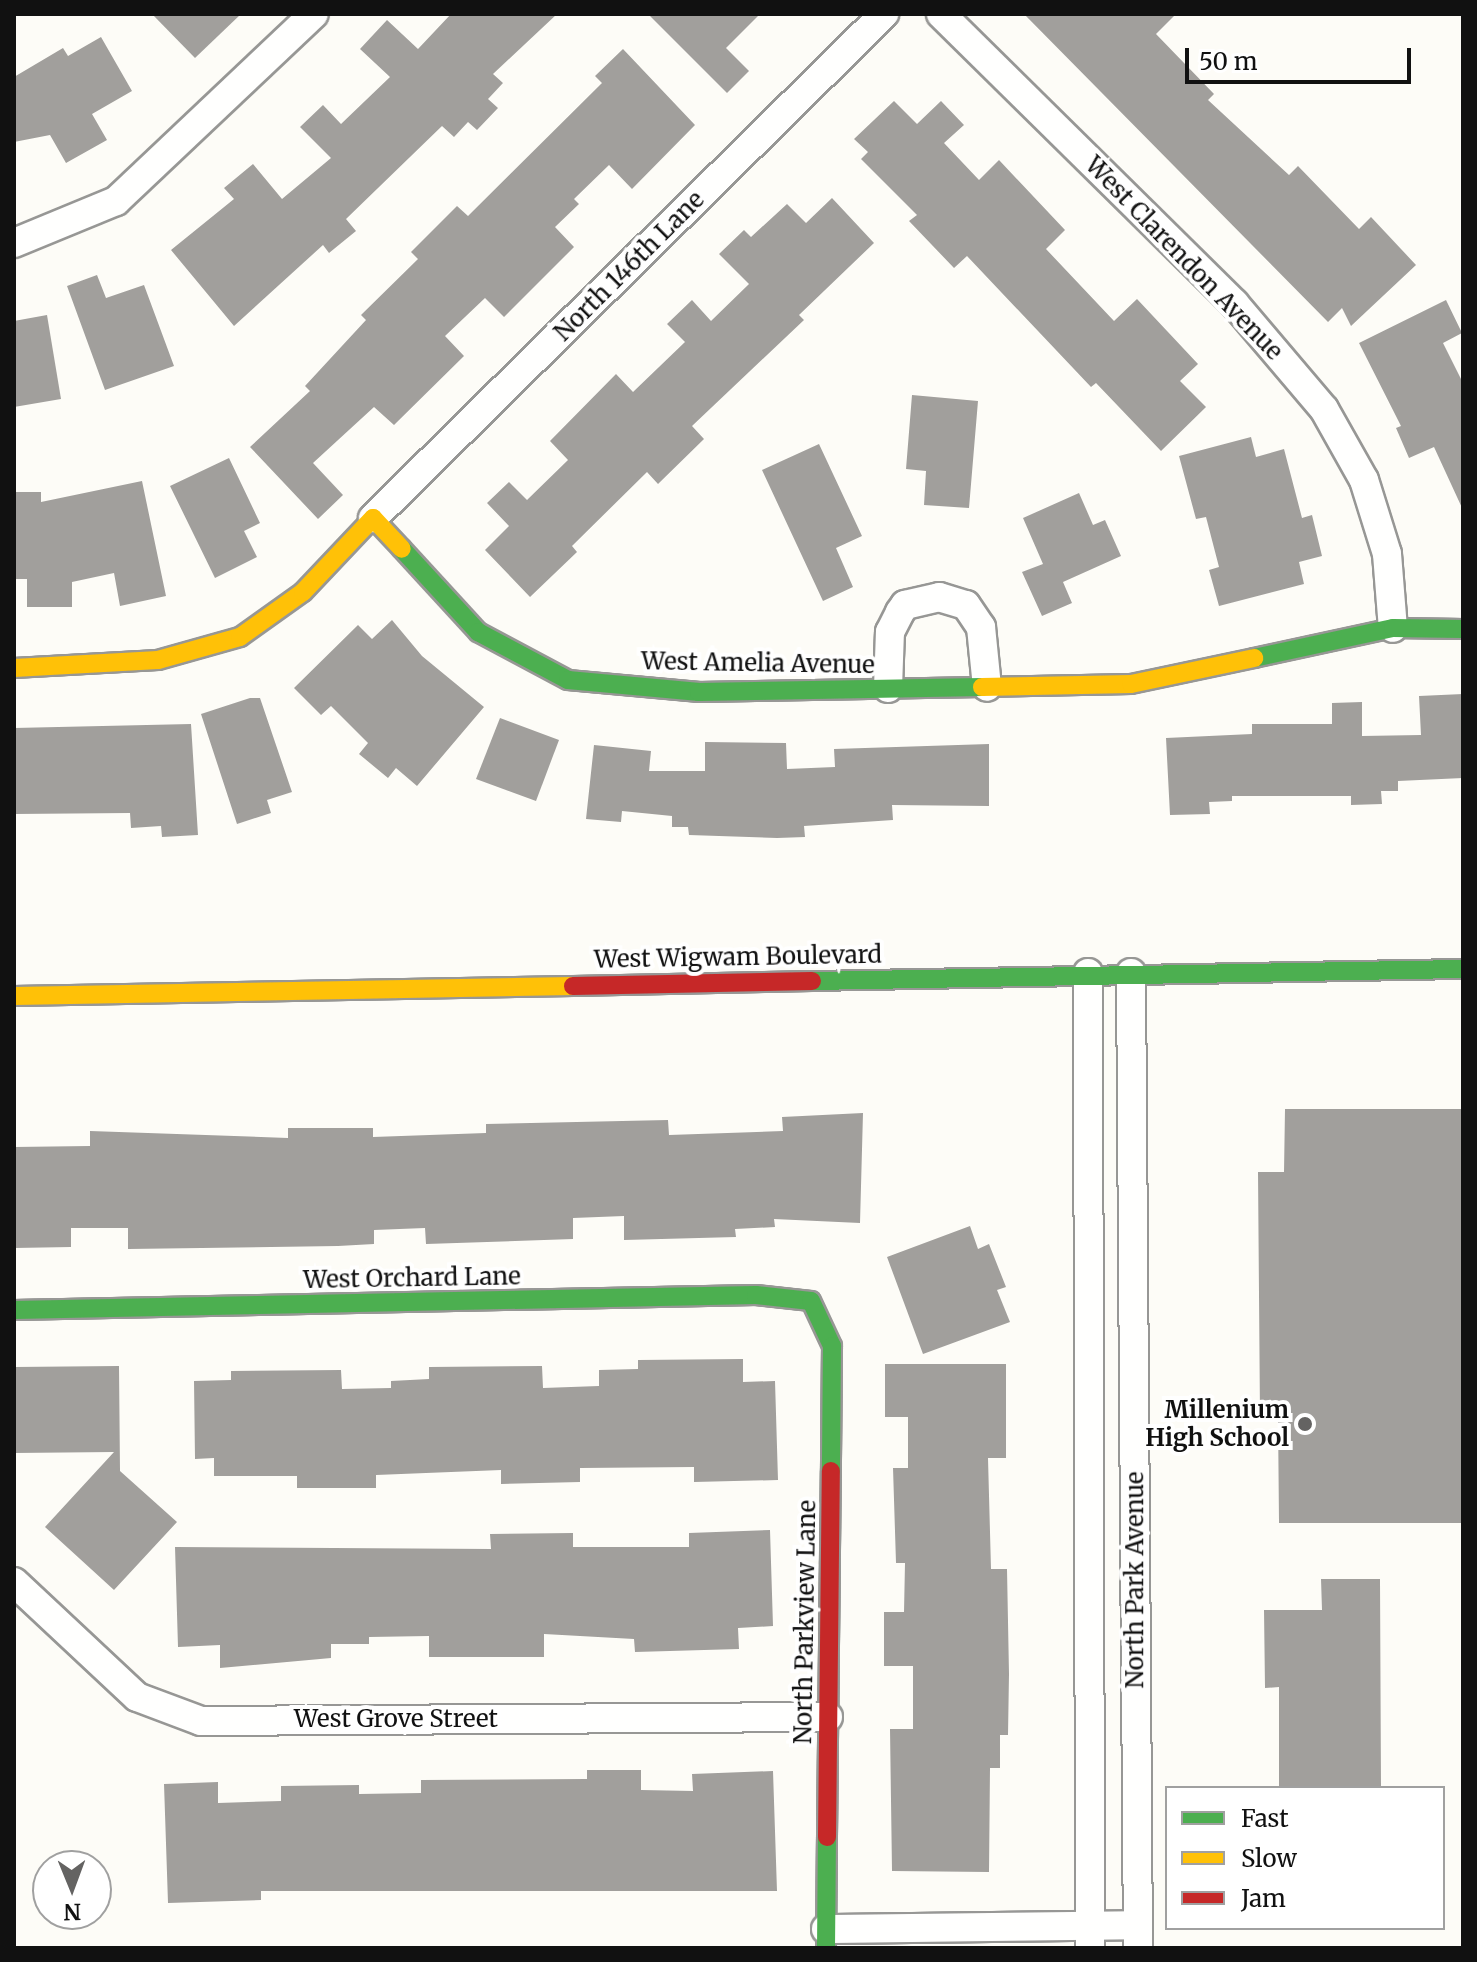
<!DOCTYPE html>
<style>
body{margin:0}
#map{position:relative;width:1477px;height:1962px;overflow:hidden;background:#fdfcf7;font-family:Merriweather,serif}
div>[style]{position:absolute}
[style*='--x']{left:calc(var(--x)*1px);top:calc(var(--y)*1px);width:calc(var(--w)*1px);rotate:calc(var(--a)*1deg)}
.building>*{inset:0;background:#a19f9c}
.roads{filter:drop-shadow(2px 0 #979795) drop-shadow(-2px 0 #979795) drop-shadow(0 2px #979795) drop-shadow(0 -2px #979795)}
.street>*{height:28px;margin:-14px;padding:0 14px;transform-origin:14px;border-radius:14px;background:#fffffe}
.fast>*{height:18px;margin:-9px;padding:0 9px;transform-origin:9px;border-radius:9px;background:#4caf50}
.slow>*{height:18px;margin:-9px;padding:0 9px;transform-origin:9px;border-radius:9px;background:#ffc107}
.jam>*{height:18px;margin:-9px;padding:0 9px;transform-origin:9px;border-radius:9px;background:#c62828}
.dots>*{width:22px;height:22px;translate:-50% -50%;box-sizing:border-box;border:4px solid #fff;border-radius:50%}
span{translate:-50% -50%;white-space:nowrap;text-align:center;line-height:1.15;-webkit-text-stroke:8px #fff;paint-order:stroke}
.street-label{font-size:24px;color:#111}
.poi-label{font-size:24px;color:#111;font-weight:700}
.right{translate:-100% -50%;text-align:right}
.frame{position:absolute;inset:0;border:16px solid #111;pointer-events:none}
.legend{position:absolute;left:1165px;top:1786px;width:280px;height:144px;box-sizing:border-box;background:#fff;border:2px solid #a0a0a0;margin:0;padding:10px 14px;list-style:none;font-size:24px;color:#111}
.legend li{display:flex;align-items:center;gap:16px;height:40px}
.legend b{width:40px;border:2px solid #a0a0a0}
.north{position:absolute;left:32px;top:1850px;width:80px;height:80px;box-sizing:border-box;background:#fff;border:2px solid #a0a0a0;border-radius:50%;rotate:179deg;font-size:22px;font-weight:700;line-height:32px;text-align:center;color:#111}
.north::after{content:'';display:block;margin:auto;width:28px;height:36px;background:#646362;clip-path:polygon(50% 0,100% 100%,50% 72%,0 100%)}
.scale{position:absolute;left:1185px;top:48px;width:226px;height:36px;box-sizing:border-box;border:4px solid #111;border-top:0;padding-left:10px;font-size:24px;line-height:28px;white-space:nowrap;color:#111;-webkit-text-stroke:6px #fff;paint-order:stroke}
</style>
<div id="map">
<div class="building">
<i style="clip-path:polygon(152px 14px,241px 14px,195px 58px)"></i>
<i style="clip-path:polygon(451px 14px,557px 14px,493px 74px,503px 83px,488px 99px,498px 108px,477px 130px,468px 122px,454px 137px,442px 126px,346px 219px,356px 231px,329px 253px,323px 245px,234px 326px,171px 250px,234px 199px,224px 188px,253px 164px,282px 199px,331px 158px,300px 127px,323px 105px,341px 124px,390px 77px,360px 49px,387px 20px,418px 49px)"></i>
<i style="clip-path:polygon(648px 14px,760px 14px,726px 48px,749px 71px,727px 93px)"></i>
<i style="clip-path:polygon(1024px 14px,1176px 14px,1156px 34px,1214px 94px,1208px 100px,1289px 175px,1298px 166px,1359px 229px,1371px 217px,1416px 265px,1351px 326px,1342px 308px,1328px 322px)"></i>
<i style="clip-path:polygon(101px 37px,132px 91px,92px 114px,107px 140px,66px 163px,50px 135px,14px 142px,14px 77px,63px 48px,68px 56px)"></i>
<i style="clip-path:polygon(623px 49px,695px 125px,632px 189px,609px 165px,574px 199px,579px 204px,555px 227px,574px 247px,504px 317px,485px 298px,445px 336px,464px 356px,394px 425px,374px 407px,313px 463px,343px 495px,318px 519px,250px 447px,310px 391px,305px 386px,366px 320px,361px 315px,418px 259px,411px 252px,457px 206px,468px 216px,602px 83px,595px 76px)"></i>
<i style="clip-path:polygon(894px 101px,917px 124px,941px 101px,964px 125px,944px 143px,979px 180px,999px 160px,1065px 230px,1046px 249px,1114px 321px,1137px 299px,1198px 364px,1180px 381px,1206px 407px,1161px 451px,1096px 383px,1091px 387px,967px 256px,954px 268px,909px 221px,917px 215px,861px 159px,868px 152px,854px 139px)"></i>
<i style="clip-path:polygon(832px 198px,874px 243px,799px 315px,804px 320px,692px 426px,704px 439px,658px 484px,647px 472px,572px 546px,577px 552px,530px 597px,485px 550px,509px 526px,487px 503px,509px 482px,527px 500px,568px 460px,550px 441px,616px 374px,633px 392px,685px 342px,667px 324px,692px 300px,711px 321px,749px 284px,719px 254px,744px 230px,751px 237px,787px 204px,806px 223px)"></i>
<i style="clip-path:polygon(97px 275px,106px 298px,144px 285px,174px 366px,105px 390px,67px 286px)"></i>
<i style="clip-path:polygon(1446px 300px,1462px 333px,1443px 343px,1463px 383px,1463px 510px,1434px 447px,1409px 458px,1396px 428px,1401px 426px,1359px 343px)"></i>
<i style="clip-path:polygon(47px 315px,61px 399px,14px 407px,14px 321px)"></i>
<i style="clip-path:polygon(912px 395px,978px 401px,969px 508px,924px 505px,926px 471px,906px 469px)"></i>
<i style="clip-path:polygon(1251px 437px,1256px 457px,1284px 449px,1302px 518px,1312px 515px,1322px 556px,1299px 562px,1304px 584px,1219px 606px,1209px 570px,1219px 567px,1206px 517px,1196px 519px,1179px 456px)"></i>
<i style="clip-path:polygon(819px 444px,862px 536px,836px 548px,853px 587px,823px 601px,762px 470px)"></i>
<i style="clip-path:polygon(229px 458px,260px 523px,244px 531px,257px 557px,215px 578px,170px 486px)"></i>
<i style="clip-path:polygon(142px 481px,166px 596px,120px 606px,114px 573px,72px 582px,72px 607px,27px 607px,27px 579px,14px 579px,14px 492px,41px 492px,41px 502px)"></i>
<i style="clip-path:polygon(1079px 493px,1093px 525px,1105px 520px,1121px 556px,1063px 582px,1072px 603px,1042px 616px,1022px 572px,1043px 564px,1023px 518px)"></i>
<i style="clip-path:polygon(392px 620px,422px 656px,484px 707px,417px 786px,396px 768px,388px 778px,359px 754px,368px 743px,331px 706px,321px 715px,294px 688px,358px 625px,372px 639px)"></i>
<i style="clip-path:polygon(1463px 694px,1463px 778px,1398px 781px,1398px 791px,1381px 791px,1382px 804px,1351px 805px,1351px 796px,1232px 796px,1232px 801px,1209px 802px,1210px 814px,1170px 815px,1166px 738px,1252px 734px,1252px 724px,1332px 724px,1332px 703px,1362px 702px,1362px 736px,1421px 735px,1419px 696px)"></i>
<i style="clip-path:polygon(250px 698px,260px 698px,292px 792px,267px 800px,271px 813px,237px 824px,201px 714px)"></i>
<i style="clip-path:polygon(500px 718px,559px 740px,536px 801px,476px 779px)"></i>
<i style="clip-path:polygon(191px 724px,198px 835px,162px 837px,161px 826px,131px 828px,130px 813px,14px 814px,14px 728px)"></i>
<i style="clip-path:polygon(705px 742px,786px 743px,787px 769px,835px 767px,834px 749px,989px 744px,989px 806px,892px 805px,893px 820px,804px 826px,805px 837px,777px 838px,689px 835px,688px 827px,672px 827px,672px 816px,622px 811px,621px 822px,586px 819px,594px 745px,651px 751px,649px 771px,705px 771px)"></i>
<i style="clip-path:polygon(1285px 1109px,1463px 1109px,1463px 1523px,1279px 1523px,1278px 1417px,1260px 1417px,1258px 1172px,1284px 1172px)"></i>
<i style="clip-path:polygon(863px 1113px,860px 1223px,774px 1219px,775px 1227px,735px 1229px,736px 1237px,624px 1240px,624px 1216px,573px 1218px,573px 1239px,426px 1244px,425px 1228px,374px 1230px,374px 1244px,338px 1246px,128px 1249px,128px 1228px,71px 1228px,71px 1247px,14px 1248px,14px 1147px,90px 1146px,90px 1131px,288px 1138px,288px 1128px,373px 1128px,373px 1137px,486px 1133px,486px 1124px,668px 1120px,669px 1135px,783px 1131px,782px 1117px)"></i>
<i style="clip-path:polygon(970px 1226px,978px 1249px,989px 1244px,1006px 1287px,997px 1290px,1010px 1322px,923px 1354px,887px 1257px)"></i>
<i style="clip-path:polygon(743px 1359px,743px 1382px,775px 1381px,778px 1480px,694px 1482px,694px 1467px,580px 1468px,580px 1482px,501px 1484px,501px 1470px,376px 1475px,376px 1488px,297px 1488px,297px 1476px,214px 1476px,214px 1458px,195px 1459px,194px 1381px,231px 1380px,231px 1371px,341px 1370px,342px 1389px,391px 1388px,391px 1381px,429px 1379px,429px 1367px,542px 1366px,543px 1388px,599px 1386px,599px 1370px,638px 1369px,638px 1360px)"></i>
<i style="clip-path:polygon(885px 1364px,1006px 1364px,1006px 1458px,988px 1458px,991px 1569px,1007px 1569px,1009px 1674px,1008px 1735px,1000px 1735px,1000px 1768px,990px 1768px,989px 1872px,892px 1871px,890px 1729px,913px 1729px,913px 1666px,884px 1666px,884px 1612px,904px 1612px,905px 1563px,896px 1563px,893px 1468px,908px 1468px,908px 1417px,885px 1417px)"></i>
<i style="clip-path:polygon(119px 1366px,120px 1471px,177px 1522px,114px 1590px,45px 1527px,114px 1452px,14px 1453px,14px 1367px)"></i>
<i style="clip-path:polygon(770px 1530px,773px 1626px,738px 1628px,739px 1649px,635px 1652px,634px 1639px,544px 1634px,544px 1657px,429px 1657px,429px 1636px,369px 1637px,369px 1644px,331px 1644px,331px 1658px,220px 1668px,220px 1645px,178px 1647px,175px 1547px,491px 1549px,490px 1534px,573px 1533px,573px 1547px,689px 1547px,689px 1533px)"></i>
<i style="clip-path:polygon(1321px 1579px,1380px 1579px,1381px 1788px,1279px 1788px,1279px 1687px,1265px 1688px,1264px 1610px,1322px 1610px)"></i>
<i style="clip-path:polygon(587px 1770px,641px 1770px,641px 1790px,693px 1791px,692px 1774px,773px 1771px,777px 1891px,261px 1891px,261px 1900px,168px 1903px,164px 1784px,218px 1782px,218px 1803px,281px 1801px,281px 1786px,359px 1785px,359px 1794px,421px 1793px,421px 1780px,587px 1779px)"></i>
</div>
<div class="roads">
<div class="street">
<i style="--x:941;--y:14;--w:412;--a:44.6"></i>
<i style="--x:1234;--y:303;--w:139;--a:49.7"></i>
<i style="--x:1324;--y:409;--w:81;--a:60.6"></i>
<i style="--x:1364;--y:480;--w:77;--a:72.7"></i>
<i style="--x:1387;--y:554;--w:74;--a:85.4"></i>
<i style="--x:14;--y:243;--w:110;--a:-22.4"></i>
<i style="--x:116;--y:201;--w:272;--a:-43.4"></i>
<i style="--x:373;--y:518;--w:718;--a:-44.6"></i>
<i style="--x:888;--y:688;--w:56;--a:-88"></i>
<i style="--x:890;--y:632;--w:22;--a:-63"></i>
<i style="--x:900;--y:612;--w:9;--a:-54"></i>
<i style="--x:905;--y:605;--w:35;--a:-13"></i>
<i style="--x:939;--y:597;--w:28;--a:17"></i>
<i style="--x:966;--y:605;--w:27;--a:56"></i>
<i style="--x:981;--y:627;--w:60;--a:84.3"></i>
<i style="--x:1088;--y:973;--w:975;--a:89.88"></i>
<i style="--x:1131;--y:973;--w:975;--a:89.59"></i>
<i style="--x:14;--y:1582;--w:168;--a:43.1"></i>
<i style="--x:137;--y:1697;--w:68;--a:20.6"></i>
<i style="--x:201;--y:1721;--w:627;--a:-0.37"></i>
<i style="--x:826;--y:1929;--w:312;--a:-0.7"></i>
</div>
<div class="fast">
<i style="--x:402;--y:549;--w:113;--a:47.5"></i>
<i style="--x:478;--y:632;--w:102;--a:28.1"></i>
<i style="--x:568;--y:680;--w:132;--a:5.2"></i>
<i style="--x:699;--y:692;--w:283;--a:-1"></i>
<i style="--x:1254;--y:658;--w:142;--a:-12.2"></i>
<i style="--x:1393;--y:628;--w:70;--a:0.8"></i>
<i style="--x:812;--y:981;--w:651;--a:-1.06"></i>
<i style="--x:14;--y:1310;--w:742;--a:-1.16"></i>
<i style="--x:756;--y:1295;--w:55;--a:6.2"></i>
<i style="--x:811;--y:1301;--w:50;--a:65"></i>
<i style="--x:832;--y:1346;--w:125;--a:90.5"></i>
<i style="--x:826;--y:1948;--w:111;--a:-89.5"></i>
</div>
<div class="slow">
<i style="--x:14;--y:668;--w:144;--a:-3.2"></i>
<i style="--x:158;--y:660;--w:85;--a:-15.7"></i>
<i style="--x:240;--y:637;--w:77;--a:-35.5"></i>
<i style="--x:303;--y:592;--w:102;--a:-46.6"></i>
<i style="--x:373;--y:518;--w:42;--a:46.9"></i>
<i style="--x:982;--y:687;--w:149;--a:-1.2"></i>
<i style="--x:1131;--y:684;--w:126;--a:-11.9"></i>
<i style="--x:14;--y:996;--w:559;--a:-1.02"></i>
</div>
<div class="jam">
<i style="--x:573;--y:986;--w:239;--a:-1.2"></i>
<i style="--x:827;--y:1837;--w:366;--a:-89.4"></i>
</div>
</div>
<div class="dots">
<i style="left:1305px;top:1424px;background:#646362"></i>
</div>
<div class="street-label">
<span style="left:1184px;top:258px;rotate:46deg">West Clarendon Avenue</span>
<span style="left:629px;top:266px;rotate:-45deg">North 146th Lane</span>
<span style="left:758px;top:663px;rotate:1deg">West Amelia Avenue</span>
<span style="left:738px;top:957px;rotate:-1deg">West Wigwam Boulevard</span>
<span style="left:412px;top:1278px;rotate:-1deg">West Orchard Lane</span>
<span style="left:1135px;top:1580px;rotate:-90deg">North Park Avenue</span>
<span style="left:805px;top:1622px;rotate:-89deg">North Parkview Lane</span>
<span style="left:396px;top:1719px">West Grove Street</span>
</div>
<div class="poi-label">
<span class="right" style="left:1289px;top:1424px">Millenium<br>High School</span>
</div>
<div class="frame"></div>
<ul class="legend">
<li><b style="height:10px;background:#4caf50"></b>Fast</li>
<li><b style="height:10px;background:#ffc107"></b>Slow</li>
<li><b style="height:10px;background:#c62828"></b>Jam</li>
</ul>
<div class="north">N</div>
<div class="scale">50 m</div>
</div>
